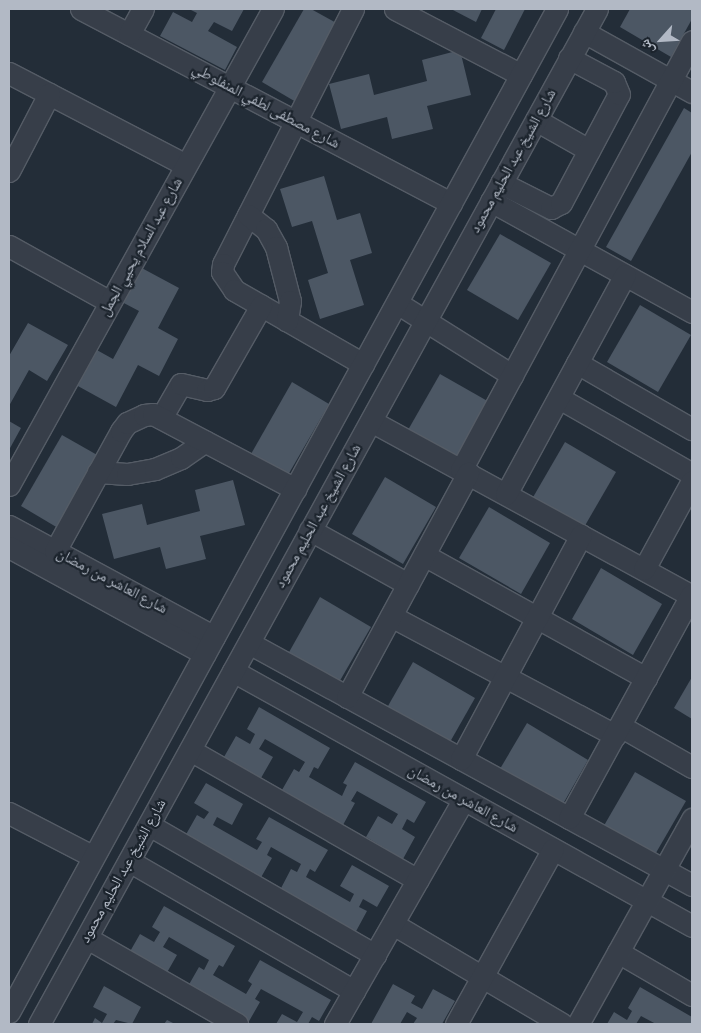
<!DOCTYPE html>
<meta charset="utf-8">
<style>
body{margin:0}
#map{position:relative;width:701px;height:1033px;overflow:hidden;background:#232d38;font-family:"Source Sans 3","Noto Naskh Arabic",sans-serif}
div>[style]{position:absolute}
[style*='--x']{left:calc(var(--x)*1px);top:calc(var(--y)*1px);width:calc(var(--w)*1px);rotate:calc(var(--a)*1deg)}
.building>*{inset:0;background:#4c5764}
.roads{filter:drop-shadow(1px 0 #555c66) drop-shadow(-1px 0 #555c66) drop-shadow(0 1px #555c66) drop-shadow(0 -1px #555c66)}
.minor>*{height:21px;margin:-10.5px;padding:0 10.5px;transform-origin:10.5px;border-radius:10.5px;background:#373e49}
span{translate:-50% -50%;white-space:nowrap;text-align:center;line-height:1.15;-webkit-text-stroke:4.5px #1c242d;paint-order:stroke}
.street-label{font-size:15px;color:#b2b9c5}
.frame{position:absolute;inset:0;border:10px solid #b2b9c5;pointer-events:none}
.north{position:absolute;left:636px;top:15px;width:50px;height:50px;-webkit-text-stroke:4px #1c242d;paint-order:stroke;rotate:244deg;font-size:14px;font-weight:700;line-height:20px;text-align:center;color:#b2b9c5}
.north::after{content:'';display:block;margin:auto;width:18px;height:22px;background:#b2b9c5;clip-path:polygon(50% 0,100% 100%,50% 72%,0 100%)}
</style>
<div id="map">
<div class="building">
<i style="clip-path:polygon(189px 9px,244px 9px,232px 31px,214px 22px,208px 31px,237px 47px,225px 70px,160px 36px,173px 12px,192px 22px,197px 13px)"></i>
<i style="clip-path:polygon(304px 9px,311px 9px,340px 25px,296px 102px,262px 82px)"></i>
<i style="clip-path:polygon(451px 9px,482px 9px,476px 22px)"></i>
<i style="clip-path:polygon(496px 9px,525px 9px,504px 50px,481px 38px)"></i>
<i style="clip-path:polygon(630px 9px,692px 9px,692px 19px,671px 57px,620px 27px)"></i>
<i style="clip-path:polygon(460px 50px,471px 95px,427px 106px,433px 129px,392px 139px,387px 117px,341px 129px,329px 84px,369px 74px,374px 95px,427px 81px,422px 60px)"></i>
<i style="clip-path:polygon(684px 108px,692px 113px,692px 152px,631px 261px,606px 247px)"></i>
<i style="clip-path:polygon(324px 176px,337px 220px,360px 213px,372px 253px,350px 260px,364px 305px,320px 319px,308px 280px,328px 273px,312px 221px,292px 227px,280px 189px)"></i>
<i style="clip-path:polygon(500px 234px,551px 263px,518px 320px,467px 290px)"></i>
<i style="clip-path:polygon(138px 266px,179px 288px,158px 328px,178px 339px,159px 376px,138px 365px,116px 407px,76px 385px,95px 349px,113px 359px,139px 311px,120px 301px)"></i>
<i style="clip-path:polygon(640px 305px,691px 335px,658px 392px,607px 362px)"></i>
<i style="clip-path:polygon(28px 323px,68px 345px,47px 381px,29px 370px,9px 406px,9px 356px)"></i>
<i style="clip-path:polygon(440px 374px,491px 403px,459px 460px,408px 430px)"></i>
<i style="clip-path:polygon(292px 382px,329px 404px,288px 475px,251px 454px)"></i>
<i style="clip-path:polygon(9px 421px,21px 428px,9px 450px)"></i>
<i style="clip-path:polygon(62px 435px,99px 456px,58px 528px,21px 506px)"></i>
<i style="clip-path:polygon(565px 442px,616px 472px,583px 529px,532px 499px)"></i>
<i style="clip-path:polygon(385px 477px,436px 507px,403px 564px,352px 534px)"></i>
<i style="clip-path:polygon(233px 480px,245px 525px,200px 536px,206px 559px,166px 569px,160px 547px,114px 559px,102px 514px,142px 504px,147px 525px,200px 511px,195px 490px)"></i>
<i style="clip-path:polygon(489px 507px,550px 543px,521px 594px,459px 558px)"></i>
<i style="clip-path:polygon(601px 568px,662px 604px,633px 655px,572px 619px)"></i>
<i style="clip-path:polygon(320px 597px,371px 627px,338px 684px,288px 654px)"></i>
<i style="clip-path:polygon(413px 662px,475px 698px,446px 749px,384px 713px)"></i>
<i style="clip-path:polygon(692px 677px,692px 719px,674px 708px)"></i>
<i style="clip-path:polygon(259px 707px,330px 748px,318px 769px,314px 767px,309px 777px,342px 796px,347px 785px,343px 783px,355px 762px,426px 802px,414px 823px,407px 819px,402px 829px,415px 837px,403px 859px,366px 837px,378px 816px,392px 824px,398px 814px,357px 791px,351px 801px,355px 803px,343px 825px,282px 790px,294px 769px,299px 772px,305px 762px,265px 739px,259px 749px,273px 757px,261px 778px,224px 757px,236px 736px,250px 744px,255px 734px,247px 729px)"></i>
<i style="clip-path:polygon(527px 723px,588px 760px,559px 811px,497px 774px)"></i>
<i style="clip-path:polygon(635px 772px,686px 801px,653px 858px,602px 829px)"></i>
<i style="clip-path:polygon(206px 783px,243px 804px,232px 825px,217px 817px,213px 825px,257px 850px,262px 842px,256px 839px,269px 817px,328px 850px,315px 872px,310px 869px,306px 877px,350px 902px,354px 894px,340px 886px,352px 865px,389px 886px,377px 907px,363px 899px,359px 907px,367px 911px,354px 935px,279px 892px,291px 869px,297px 872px,301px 864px,271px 847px,267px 855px,272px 858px,259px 881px,184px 838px,197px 815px,204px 819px,209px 812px,194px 803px)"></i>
<i style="clip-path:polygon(164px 906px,235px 946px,223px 967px,219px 965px,213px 975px,246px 994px,252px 984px,248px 981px,260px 960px,331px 1000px,319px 1021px,312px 1017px,308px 1024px,276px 1024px,282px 1014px,297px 1022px,303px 1012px,261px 989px,255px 999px,260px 1002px,248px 1023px,187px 988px,199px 967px,204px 970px,209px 960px,169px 937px,163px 947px,177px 955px,165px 976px,128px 955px,140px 934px,154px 942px,160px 932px,152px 927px)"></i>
<i style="clip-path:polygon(393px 984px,415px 996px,411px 1003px,422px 1009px,433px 989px,455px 1001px,442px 1024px,413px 1024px,417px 1018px,407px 1012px,400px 1024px,371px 1024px)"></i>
<i style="clip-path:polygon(104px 986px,141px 1007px,132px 1024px,116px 1020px,113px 1024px,92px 1024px,95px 1018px,102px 1023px,107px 1014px,93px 1007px)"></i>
<i style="clip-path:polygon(640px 987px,692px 1017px,692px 1024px,656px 1024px,641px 1016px,636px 1024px,607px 1024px,614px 1012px,627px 1020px,632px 1011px,628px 1008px)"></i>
<i style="clip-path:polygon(167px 1020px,175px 1024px,164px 1024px)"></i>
</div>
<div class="roads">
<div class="minor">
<i style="--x:81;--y:9;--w:418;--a:27.7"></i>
<i style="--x:353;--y:9;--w:286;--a:117"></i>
<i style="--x:223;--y:264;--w:8;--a:97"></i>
<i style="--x:222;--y:272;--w:22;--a:56"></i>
<i style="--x:234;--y:290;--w:149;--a:29.8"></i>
<i style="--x:395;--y:9;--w:142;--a:27.6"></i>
<i style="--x:584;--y:32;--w:124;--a:29.1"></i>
<i style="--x:129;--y:34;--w:29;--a:-61"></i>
<i style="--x:9;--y:73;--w:199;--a:27.5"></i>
<i style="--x:536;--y:120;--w:61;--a:29.5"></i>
<i style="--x:9;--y:171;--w:87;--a:-62.5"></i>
<i style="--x:501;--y:183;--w:56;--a:26.6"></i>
<i style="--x:551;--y:208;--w:11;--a:-27"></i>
<i style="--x:561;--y:203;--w:123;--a:-62"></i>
<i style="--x:619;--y:94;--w:13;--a:-113"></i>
<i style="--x:614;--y:82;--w:51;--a:-151.9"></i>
<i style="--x:491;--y:201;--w:230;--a:28.9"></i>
<i style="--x:248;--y:215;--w:23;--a:38"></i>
<i style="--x:266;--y:229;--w:21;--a:61"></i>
<i style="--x:276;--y:247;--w:56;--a:75.5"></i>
<i style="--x:290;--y:301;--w:20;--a:99"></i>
<i style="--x:9;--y:246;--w:115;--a:29"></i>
<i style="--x:397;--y:303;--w:136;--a:32.1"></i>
<i style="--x:577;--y:363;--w:133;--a:29.9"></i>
<i style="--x:559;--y:398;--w:153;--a:29.7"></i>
<i style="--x:161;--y:418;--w:39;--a:-60"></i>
<i style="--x:181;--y:384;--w:27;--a:13"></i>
<i style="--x:207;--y:390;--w:7;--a:-16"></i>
<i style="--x:214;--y:388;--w:95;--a:-60.2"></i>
<i style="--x:371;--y:421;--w:366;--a:28.6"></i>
<i style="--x:461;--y:470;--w:487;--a:-61.7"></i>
<i style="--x:98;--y:472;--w:29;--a:4"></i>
<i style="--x:127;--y:474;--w:28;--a:-10"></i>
<i style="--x:155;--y:469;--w:28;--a:-23"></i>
<i style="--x:181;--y:458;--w:29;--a:-35"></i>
<i style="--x:9;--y:485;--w:544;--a:-60.99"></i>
<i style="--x:506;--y:494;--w:249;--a:-61.5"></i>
<i style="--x:9;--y:526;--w:233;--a:28.4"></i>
<i style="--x:310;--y:530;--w:112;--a:28.9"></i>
<i style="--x:9;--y:547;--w:223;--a:28.6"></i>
<i style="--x:55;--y:551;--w:137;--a:-61.2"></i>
<i style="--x:121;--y:431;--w:10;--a:-53"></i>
<i style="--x:127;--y:423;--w:19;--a:-25"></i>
<i style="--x:144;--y:415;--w:9;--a:-6"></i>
<i style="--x:153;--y:414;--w:161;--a:27.8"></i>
<i style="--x:424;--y:555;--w:254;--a:29"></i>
<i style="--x:644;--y:569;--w:100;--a:-61.4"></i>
<i style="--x:391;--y:616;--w:254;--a:28"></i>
<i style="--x:249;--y:643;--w:505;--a:28.65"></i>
<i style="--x:233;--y:671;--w:525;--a:29.05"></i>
<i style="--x:347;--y:697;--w:255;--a:-61.6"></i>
<i style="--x:620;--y:726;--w:83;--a:29.7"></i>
<i style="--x:190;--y:750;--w:262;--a:29.7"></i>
<i style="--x:461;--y:759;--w:254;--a:-61.8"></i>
<i style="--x:9;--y:813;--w:93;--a:27.4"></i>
<i style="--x:569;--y:818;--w:254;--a:-61.3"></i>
<i style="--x:149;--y:825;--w:261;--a:29.9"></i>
<i style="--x:129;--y:861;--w:260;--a:30"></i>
<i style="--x:393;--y:924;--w:196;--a:30.6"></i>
<i style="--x:87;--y:938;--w:173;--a:29.8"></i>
<i style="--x:618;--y:952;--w:86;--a:30.2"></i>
<i style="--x:9;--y:1012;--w:1143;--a:-61.35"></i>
<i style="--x:39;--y:1024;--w:1158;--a:-61.2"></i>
<i style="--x:335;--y:1024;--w:259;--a:-60.2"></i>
<i style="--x:456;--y:1024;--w:200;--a:-61"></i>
<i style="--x:578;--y:1024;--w:235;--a:-60.9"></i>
</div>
</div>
<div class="street-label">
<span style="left:266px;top:106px;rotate:28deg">شارع مصطفى لطفي المنفلوطي</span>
<span style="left:513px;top:161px;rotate:-61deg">شارع الشيخ عبد الحليم محمود</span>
<span style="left:141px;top:247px;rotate:-61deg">شارع عبد السلام يحيي الجمل</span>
<span style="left:318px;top:516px;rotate:-61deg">شارع الشيخ عبد الحليم محمود</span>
<span style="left:112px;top:581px;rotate:28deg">شارع العاشر من رمضان</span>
<span style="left:463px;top:799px;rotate:29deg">شارع العاشر من رمضان</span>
<span style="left:123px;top:871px;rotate:-61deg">شارع الشيخ عبد الحليم محمود</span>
</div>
<div class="frame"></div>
<div class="north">ش</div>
</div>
